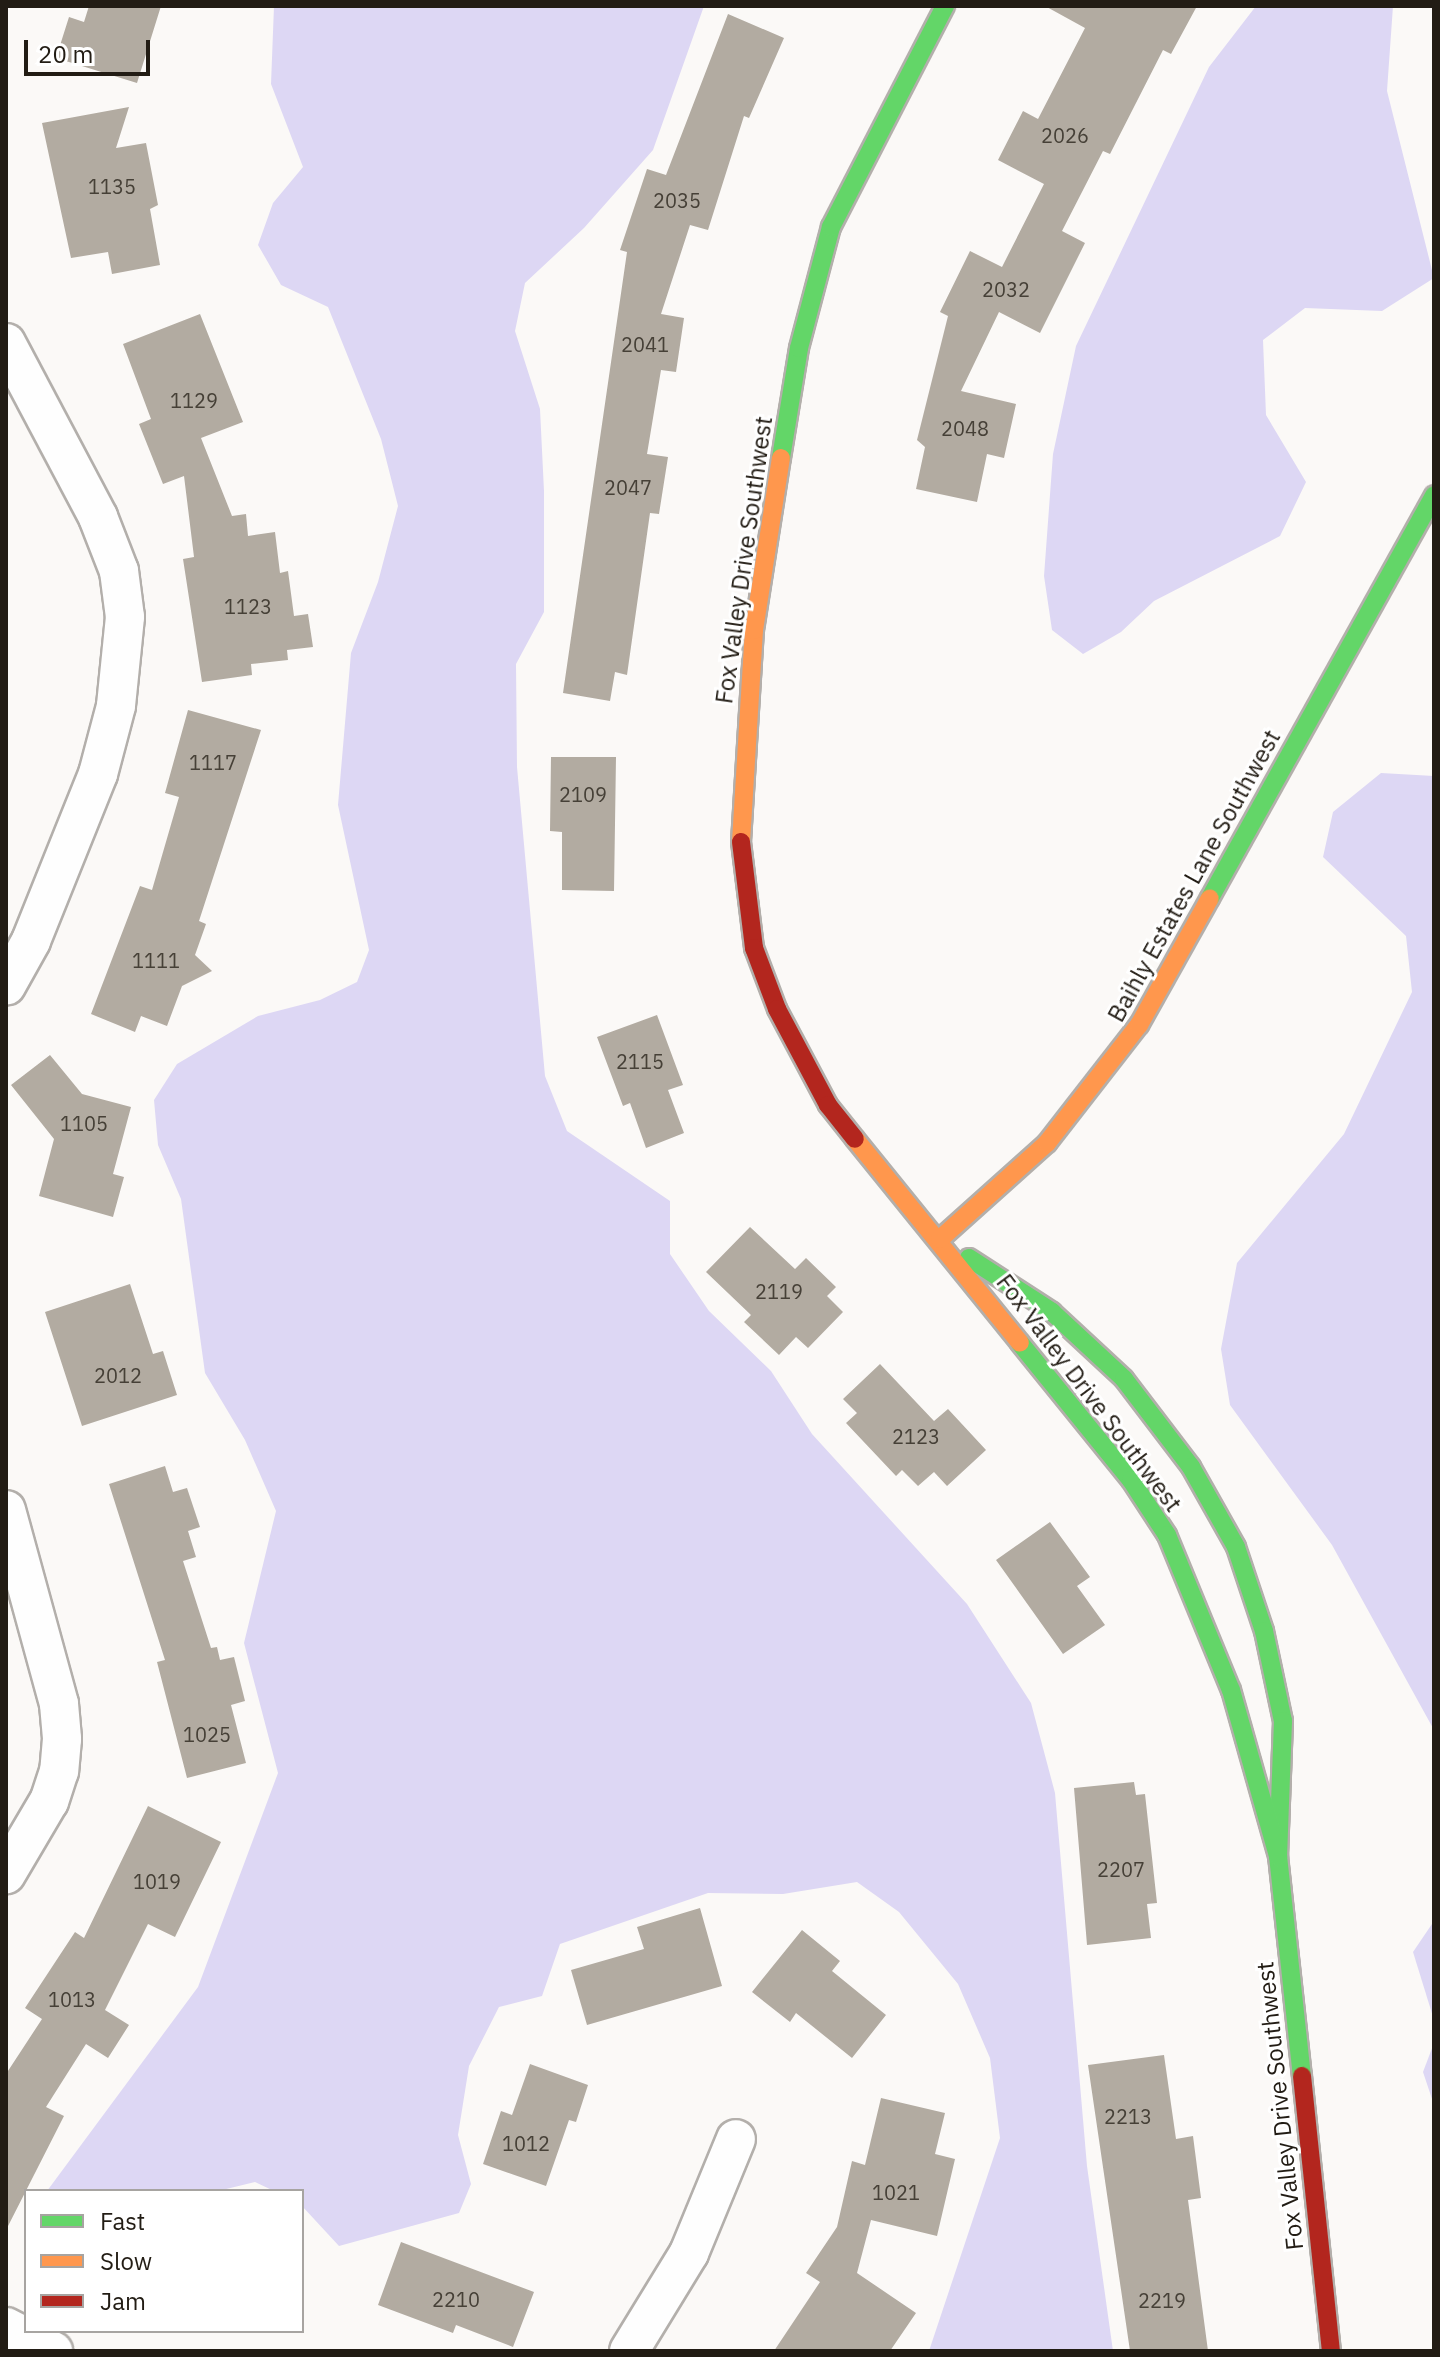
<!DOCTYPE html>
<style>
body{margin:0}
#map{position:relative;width:1440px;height:2357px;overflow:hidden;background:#fbf9f7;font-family:"IBM Plex Sans",sans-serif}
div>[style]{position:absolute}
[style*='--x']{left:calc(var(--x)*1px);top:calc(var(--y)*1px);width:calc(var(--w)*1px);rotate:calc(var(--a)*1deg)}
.forest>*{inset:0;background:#ddd7f4}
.building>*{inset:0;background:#b2aba1}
.roads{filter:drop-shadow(2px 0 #b3afab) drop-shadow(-2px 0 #b3afab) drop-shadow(0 2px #b3afab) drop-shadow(0 -2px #b3afab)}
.street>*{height:38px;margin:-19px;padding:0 19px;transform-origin:19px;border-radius:19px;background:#fefefe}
.fast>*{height:18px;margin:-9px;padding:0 9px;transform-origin:9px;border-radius:9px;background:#63d668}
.slow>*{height:18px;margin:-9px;padding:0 9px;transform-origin:9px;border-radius:9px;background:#ff974d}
.jam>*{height:18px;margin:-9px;padding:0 9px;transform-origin:9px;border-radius:9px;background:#b3261e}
span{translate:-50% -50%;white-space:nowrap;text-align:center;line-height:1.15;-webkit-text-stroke:6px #fff;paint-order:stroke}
.number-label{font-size:20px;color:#464037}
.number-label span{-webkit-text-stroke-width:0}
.street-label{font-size:24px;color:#221c14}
.frame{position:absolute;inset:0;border:8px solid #221c14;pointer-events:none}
.legend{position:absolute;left:24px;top:2189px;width:280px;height:144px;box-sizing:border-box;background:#fff;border:2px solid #a7a4a1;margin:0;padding:10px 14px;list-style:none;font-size:24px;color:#221c14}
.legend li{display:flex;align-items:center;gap:16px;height:40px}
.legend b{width:40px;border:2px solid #a7a4a1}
.scale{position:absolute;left:24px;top:40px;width:126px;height:36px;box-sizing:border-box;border:4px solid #221c14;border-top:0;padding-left:10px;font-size:24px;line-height:28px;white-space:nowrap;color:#221c14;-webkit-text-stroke:6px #fff;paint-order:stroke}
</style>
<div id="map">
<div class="forest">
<i style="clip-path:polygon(274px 6px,704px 6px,653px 150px,584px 228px,525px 283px,515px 331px,540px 409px,544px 491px,544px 612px,516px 664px,517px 767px,545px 1076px,567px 1131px,670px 1201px,670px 1254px,709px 1311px,771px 1371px,812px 1434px,967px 1604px,1031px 1703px,1055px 1793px,1087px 2166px,1113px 2351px,929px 2351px,1000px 2138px,990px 2058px,958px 1984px,899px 1912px,857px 1882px,783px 1894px,708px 1893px,560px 1944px,542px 1996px,499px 2007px,469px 2066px,458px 2135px,471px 2184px,459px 2213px,339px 2246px,302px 2206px,302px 2191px,274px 2191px,255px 2182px,218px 2191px,47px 2191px,198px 1987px,278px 1773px,244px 1643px,276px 1511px,245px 1440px,205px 1373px,181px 1199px,158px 1145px,154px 1100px,177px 1064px,258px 1016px,320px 1000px,357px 982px,369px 950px,338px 805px,351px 653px,378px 582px,398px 506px,381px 439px,328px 307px,281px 285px,258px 245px,273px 203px,303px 167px,271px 84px)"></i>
<i style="clip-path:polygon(1256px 6px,1393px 6px,1387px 91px,1434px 278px,1382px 311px,1305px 308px,1263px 340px,1266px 415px,1306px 482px,1280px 536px,1154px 601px,1121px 632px,1083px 654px,1052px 630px,1044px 576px,1053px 454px,1076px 346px,1209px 67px)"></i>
<i style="clip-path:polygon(1381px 773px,1434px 776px,1434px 1730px,1332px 1545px,1230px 1405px,1221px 1349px,1237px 1263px,1344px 1134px,1412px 992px,1406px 936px,1323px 857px,1333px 812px)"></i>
<i style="clip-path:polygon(1434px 1921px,1434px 2020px,1413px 1952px)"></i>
<i style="clip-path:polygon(1434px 2043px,1434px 2105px,1423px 2072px)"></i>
</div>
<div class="building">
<i style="clip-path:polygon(89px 6px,161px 6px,137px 83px,56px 58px,69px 17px,84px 22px)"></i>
<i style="clip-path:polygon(1045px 6px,1197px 6px,1171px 54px,1163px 50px,1110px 154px,1103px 151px,1062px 231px,1085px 243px,1040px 333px,999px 312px,961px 391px,1016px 404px,1004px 458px,987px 454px,977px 502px,916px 489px,925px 447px,917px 440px,948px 316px,940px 312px,970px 251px,1002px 267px,1044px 184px,998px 160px,1023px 111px,1038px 119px,1085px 28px)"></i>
<i style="clip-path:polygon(728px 14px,784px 38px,749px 118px,744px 116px,708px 230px,690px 225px,661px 314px,684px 318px,676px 372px,661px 370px,647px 454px,668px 457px,659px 514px,650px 513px,627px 675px,615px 672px,610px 701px,563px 693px,627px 252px,620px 250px,647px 169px,666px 175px)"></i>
<i style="clip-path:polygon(129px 107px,116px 148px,146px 143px,158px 205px,150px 209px,160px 265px,112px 274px,108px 252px,71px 258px,42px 123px)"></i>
<i style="clip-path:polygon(200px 314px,243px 422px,201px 438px,232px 516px,246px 514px,248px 536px,275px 532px,280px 573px,288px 571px,294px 616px,308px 614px,313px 647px,287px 650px,288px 660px,251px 664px,252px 675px,202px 682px,183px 559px,194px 557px,184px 476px,163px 484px,139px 424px,151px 419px,123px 344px)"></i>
<i style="clip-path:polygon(188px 710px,261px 730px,199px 921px,206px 924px,195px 955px,212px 971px,182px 986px,167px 1026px,141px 1016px,135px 1032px,91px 1014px,140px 886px,152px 890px,179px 797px,165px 793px)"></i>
<i style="clip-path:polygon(551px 757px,616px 757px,614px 891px,562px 890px,562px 832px,550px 831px)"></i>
<i style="clip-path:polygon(657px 1015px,683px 1085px,668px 1090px,684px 1133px,646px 1148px,630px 1103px,623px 1106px,597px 1037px)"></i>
<i style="clip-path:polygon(50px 1055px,82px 1094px,131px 1107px,113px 1174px,124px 1177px,113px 1217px,39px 1196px,54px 1139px,11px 1085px)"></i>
<i style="clip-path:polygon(750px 1227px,795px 1269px,806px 1258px,836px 1287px,827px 1296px,843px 1312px,808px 1348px,796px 1337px,779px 1355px,744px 1322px,751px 1315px,706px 1272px)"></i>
<i style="clip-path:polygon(130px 1284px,153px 1354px,163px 1351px,177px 1395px,82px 1426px,45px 1312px)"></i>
<i style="clip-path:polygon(880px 1364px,934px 1421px,948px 1409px,986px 1450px,947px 1486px,934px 1472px,918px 1486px,902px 1470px,896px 1476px,846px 1423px,857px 1413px,843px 1399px)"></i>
<i style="clip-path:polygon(165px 1466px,173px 1492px,187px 1488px,200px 1527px,188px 1531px,196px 1557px,183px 1561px,211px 1648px,217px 1647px,220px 1660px,234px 1657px,245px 1701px,231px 1705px,246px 1763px,187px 1778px,157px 1662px,165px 1660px,109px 1484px)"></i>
<i style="clip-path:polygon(1050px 1522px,1090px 1577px,1077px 1586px,1105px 1625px,1063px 1654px,996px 1560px)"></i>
<i style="clip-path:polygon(1134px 1782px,1136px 1795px,1145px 1794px,1157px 1903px,1147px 1904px,1151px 1938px,1087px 1945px,1074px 1788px)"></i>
<i style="clip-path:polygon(148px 1806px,221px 1842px,175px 1937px,148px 1924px,105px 2010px,129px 2025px,108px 2058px,86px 2044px,46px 2107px,64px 2116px,6px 2230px,6px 2074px,42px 2019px,25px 2008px,75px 1932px,84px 1938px)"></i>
<i style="clip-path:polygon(700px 1908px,722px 1986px,587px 2025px,571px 1970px,644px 1949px,637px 1927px)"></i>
<i style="clip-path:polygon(802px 1930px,840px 1961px,832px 1971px,886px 2015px,852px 2058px,796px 2013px,790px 2022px,752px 1992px)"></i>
<i style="clip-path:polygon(1164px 2055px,1176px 2139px,1193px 2136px,1201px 2198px,1188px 2200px,1208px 2351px,1130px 2351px,1088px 2065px)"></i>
<i style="clip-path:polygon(530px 2064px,588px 2085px,576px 2122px,569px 2120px,546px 2186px,483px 2164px,501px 2111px,512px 2115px)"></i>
<i style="clip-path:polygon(881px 2098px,945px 2113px,935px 2154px,955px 2159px,937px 2236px,871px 2220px,857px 2273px,916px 2313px,890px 2351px,774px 2351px,820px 2282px,806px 2273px,837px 2227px,852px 2161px,865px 2165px)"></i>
<i style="clip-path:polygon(401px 2242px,534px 2292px,513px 2347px,456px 2325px,453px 2333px,378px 2305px)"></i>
</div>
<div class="roads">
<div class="street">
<i style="--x:6;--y:343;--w:197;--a:62.1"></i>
<i style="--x:98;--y:517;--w:58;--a:68.7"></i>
<i style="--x:119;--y:571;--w:46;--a:82.6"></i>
<i style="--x:125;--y:617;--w:89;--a:95.8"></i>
<i style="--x:116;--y:706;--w:70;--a:104.8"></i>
<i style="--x:98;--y:774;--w:180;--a:111.9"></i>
<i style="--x:31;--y:941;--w:51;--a:119.1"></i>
<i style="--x:6;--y:1510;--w:201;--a:74.7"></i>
<i style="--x:59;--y:1704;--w:35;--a:85"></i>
<i style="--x:62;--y:1739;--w:32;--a:95"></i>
<i style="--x:59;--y:1771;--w:32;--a:108"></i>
<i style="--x:49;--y:1801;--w:85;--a:120.5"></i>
<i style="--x:6;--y:2327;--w:53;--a:27.1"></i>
<i style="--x:629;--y:2351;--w:115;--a:-58.5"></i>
<i style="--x:689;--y:2253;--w:123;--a:-67.6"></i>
</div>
<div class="fast">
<i style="--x:781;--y:458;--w:111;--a:-80.7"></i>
<i style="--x:799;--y:348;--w:125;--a:-75.2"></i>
<i style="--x:831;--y:227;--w:249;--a:-62.7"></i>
<i style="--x:1210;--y:898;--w:461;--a:-60.9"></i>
<i style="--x:969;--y:1258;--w:99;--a:33"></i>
<i style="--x:1052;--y:1312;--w:98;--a:42.9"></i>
<i style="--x:1124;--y:1379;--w:111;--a:52.7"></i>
<i style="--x:1191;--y:1467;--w:92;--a:60.6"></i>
<i style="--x:1236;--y:1547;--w:89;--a:71.6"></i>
<i style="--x:1264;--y:1631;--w:92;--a:78.1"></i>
<i style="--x:1283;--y:1721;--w:135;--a:92.1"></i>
<i style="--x:1278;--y:1856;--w:221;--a:83.8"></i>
<i style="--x:1020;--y:1343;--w:176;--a:51"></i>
<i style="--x:1131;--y:1480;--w:66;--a:56.8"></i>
<i style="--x:1167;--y:1535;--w:168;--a:67.6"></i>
<i style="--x:1231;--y:1690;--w:173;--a:74.2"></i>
</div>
<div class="slow">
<i style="--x:741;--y:842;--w:212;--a:-86.5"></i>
<i style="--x:754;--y:630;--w:174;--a:-81.1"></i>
<i style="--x:855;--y:1139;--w:262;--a:51"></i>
<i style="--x:940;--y:1239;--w:144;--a:-41.9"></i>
<i style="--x:1047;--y:1143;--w:150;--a:-52.1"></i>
<i style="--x:1139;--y:1025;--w:145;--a:-60.8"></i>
</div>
<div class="jam">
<i style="--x:741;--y:842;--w:107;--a:83"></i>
<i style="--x:754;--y:948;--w:65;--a:69.3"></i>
<i style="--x:777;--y:1009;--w:109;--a:62"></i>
<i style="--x:828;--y:1105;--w:43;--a:51.5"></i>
<i style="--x:1302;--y:2076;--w:277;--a:84"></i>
</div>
</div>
<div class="number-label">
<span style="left:1065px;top:135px">2026</span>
<span style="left:112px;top:186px">1135</span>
<span style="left:677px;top:200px">2035</span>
<span style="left:1006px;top:289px">2032</span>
<span style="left:645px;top:344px">2041</span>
<span style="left:194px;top:400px">1129</span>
<span style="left:965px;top:428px">2048</span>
<span style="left:628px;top:487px">2047</span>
<span style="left:248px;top:606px">1123</span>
<span style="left:213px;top:762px">1117</span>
<span style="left:583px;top:794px">2109</span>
<span style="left:156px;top:960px">1111</span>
<span style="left:640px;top:1061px">2115</span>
<span style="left:84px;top:1123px">1105</span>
<span style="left:779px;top:1291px">2119</span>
<span style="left:118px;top:1375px">2012</span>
<span style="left:916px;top:1436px">2123</span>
<span style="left:207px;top:1734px">1025</span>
<span style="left:1121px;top:1869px">2207</span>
<span style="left:157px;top:1881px">1019</span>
<span style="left:72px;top:1999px">1013</span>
<span style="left:1128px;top:2116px">2213</span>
<span style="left:526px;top:2143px">1012</span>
<span style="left:896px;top:2192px">1021</span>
<span style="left:456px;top:2299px">2210</span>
<span style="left:1162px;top:2300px">2219</span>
</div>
<div class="street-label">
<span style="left:744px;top:560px;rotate:-82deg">Fox Valley Drive Southwest</span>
<span style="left:1194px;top:876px;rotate:-61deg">Baihly Estates Lane Southwest</span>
<span style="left:1089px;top:1393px;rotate:53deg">Fox Valley Drive Southwest</span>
<span style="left:1280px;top:2106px;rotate:-96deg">Fox Valley Drive Southwest</span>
</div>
<div class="frame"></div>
<ul class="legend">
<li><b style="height:10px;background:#63d668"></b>Fast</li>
<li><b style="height:10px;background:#ff974d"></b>Slow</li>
<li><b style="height:10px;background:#b3261e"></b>Jam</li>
</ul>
<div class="scale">20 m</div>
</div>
